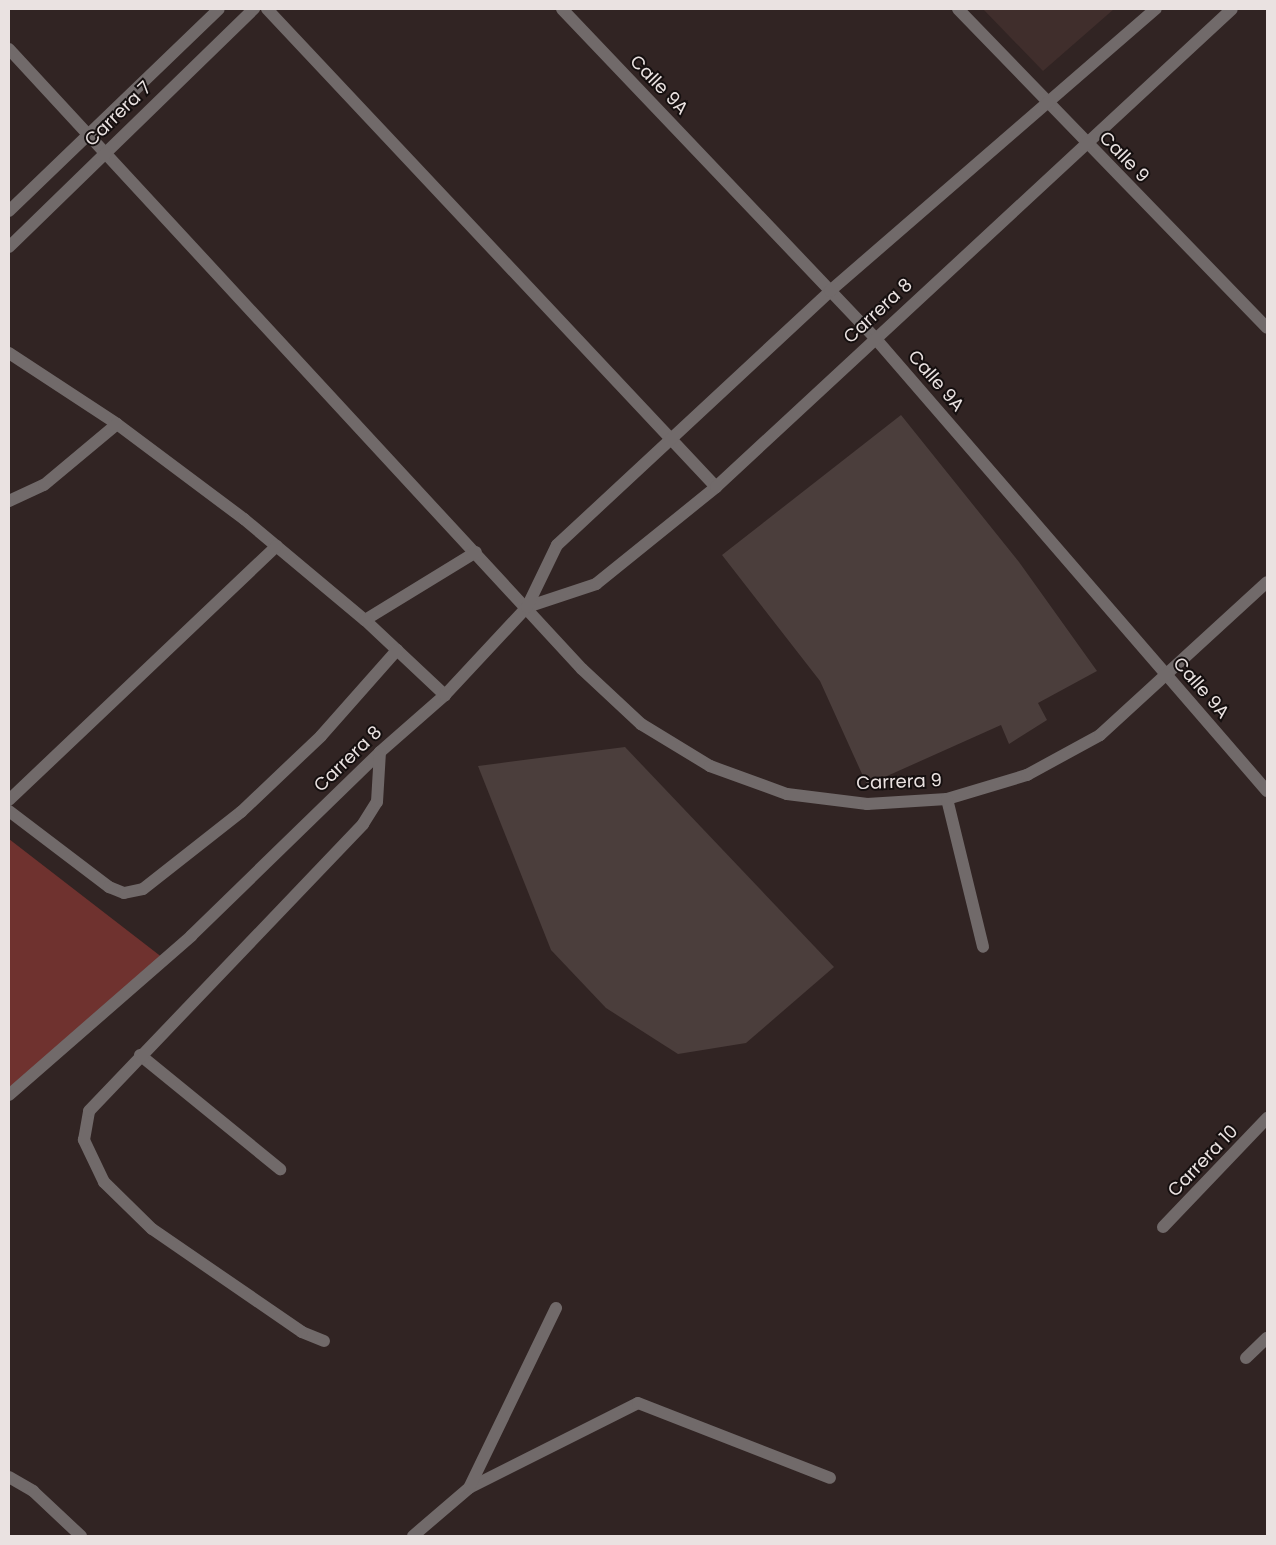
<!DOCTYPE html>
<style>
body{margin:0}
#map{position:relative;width:1276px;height:1545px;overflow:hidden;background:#312423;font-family:Poppins,sans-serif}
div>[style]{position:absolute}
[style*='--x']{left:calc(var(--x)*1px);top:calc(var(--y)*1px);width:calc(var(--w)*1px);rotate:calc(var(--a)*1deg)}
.built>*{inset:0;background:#402e2c}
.green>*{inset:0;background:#6f322f}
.building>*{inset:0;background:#4b3e3c}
.minor>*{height:12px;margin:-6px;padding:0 6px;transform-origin:6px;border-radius:6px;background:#716a6a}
span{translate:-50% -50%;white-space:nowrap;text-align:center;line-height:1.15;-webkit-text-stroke:4px #150f0f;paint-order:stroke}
.street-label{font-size:18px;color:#eae2e1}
.frame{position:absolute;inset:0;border:10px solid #eae2e1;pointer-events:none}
</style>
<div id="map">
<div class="built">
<i style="clip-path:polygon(983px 9px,1114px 9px,1043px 71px)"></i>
</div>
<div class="green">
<i style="clip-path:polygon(9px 839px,163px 958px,9px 1096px)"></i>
</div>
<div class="building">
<i style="clip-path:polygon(901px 415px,1019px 562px,1097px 671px,1038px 703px,1047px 720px,1009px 744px,1001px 725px,867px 785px,820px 681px,722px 555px)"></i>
<i style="clip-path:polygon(625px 747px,834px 967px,746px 1043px,678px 1054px,606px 1008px,551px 950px,478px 766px)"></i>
</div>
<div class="minor">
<i style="--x:267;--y:9;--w:656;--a:46.79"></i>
<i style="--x:562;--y:9;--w:454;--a:46.4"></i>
<i style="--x:875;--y:338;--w:599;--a:49.13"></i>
<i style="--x:958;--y:9;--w:444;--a:45.9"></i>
<i style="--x:9;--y:49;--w:844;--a:47.26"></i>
<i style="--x:582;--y:669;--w:81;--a:43"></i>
<i style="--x:641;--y:724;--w:81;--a:31.3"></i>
<i style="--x:710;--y:766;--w:82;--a:20"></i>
<i style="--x:787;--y:794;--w:81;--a:7.1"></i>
<i style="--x:867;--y:804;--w:80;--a:-3.6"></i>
<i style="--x:947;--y:799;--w:84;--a:-16.7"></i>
<i style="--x:1027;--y:775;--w:83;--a:-28.7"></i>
<i style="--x:1100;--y:735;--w:226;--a:-42.5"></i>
<i style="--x:9;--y:211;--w:291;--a:-43.9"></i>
<i style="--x:9;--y:247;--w:342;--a:-44.2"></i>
<i style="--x:9;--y:353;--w:129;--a:33.3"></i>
<i style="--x:117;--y:424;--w:159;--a:36.8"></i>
<i style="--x:244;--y:519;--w:158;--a:39.9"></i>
<i style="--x:365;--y:620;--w:110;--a:43.2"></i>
<i style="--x:9;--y:501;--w:38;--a:-25"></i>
<i style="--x:44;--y:485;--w:95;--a:-39.9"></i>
<i style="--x:527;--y:607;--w:73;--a:-18.4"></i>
<i style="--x:596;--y:584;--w:154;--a:-38.9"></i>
<i style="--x:716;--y:487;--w:703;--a:-42.81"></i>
<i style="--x:365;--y:620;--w:130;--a:-31.5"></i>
<i style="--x:947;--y:799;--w:152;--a:76.3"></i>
<i style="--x:9;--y:800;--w:369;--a:-43.5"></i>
<i style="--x:9;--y:811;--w:126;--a:37.2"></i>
<i style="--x:109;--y:887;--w:16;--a:22"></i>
<i style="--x:124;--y:893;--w:19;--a:-12"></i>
<i style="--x:143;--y:889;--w:125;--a:-38.2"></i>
<i style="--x:241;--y:812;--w:110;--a:-43.5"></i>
<i style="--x:321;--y:736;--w:115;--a:-48.5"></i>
<i style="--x:140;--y:1055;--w:181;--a:39.2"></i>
<i style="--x:9;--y:1095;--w:242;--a:-41.1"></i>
<i style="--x:191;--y:936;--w:264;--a:-44.2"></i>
<i style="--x:380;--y:752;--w:86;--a:-41.2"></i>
<i style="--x:445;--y:695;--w:120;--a:-47"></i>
<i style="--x:527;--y:607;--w:69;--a:-64.2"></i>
<i style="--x:557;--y:545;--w:373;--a:-42.9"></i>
<i style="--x:830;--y:291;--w:431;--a:-40.9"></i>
<i style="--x:1163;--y:1227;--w:151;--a:-46.3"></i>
<i style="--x:324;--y:1341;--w:24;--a:-158"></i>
<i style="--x:302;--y:1332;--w:182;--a:-145.5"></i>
<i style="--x:152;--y:1229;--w:67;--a:-135.6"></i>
<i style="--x:104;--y:1182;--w:47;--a:-115.5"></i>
<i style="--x:84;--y:1140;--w:29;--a:-80"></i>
<i style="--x:89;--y:1111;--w:397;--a:-46.3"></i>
<i style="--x:363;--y:824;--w:26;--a:-58"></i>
<i style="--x:377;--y:802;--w:50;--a:-86.6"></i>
<i style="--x:1246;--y:1358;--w:29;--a:-44"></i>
<i style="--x:9;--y:1477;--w:28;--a:30"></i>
<i style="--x:33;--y:1491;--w:66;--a:43.2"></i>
<i style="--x:469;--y:1488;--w:189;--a:-26.7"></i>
<i style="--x:638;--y:1403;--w:206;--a:21.3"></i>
<i style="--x:413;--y:1536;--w:74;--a:-40.6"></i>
<i style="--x:469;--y:1488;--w:200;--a:-64.2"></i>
</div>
<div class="street-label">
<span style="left:659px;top:85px;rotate:46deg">Calle 9A</span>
<span style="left:118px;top:114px;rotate:-44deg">Carrera 7</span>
<span style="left:1124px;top:157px;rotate:46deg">Calle 9</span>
<span style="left:878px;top:311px;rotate:-43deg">Carrera 8</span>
<span style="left:936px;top:381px;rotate:49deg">Calle 9A</span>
<span style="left:1201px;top:688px;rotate:49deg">Calle 9A</span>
<span style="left:348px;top:759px;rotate:-44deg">Carrera 8</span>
<span style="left:899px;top:782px;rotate:-2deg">Carrera 9</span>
<span style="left:1203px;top:1161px;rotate:-46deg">Carrera 10</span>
</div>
<div class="frame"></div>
</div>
